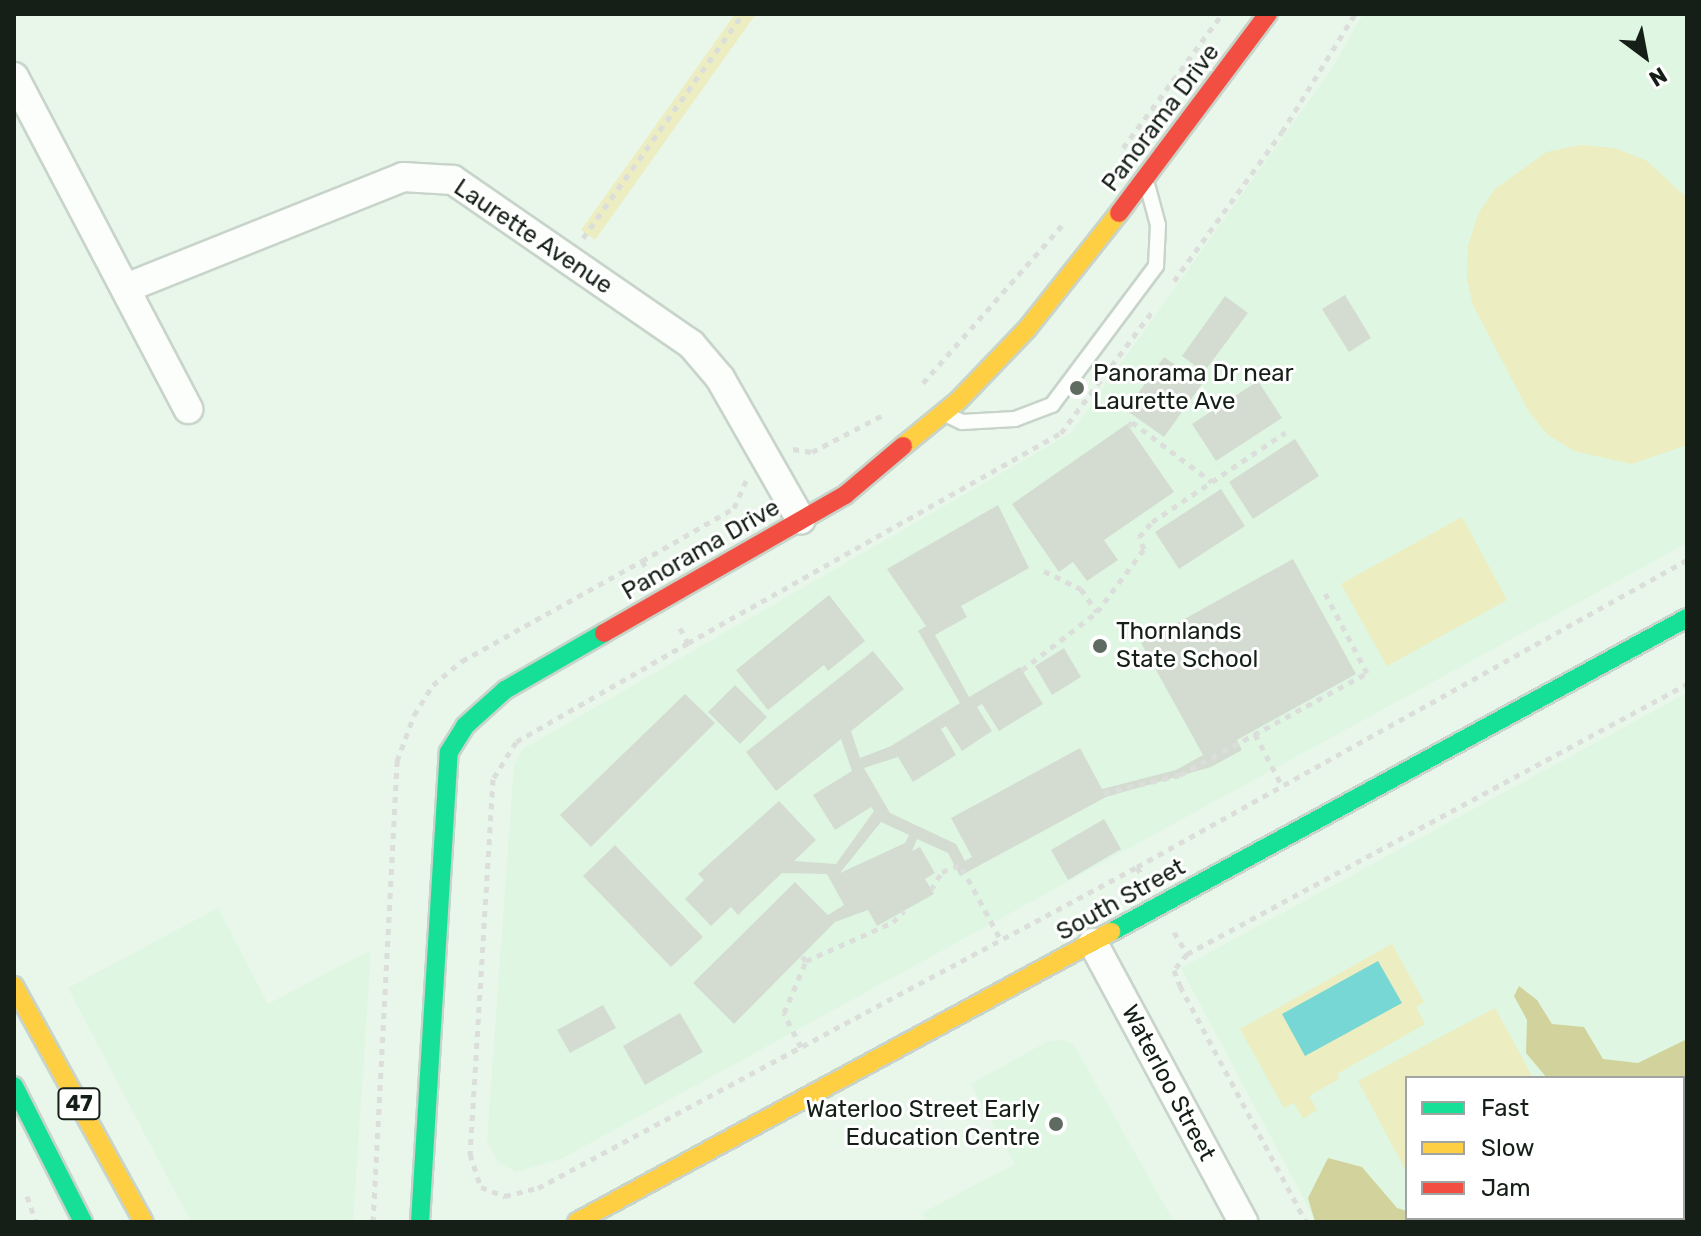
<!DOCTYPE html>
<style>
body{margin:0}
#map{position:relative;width:1701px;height:1236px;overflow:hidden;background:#e9f7eb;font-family:Rubik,sans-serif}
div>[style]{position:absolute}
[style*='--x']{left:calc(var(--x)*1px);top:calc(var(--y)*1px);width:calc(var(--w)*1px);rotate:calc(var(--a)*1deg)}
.built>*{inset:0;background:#dff6e2}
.green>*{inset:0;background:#ecedc0}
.forest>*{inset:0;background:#d2d39c}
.water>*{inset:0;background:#76d7d5}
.building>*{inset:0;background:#d4dcd2}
.path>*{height:5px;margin-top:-2.5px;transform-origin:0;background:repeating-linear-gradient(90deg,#dbdedb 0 6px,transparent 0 12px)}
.roads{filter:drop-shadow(2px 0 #c8d4ca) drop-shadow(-2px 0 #c8d4ca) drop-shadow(0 2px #c8d4ca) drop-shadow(0 -2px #c8d4ca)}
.lane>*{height:14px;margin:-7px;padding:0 7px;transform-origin:7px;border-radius:7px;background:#fcfefc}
.street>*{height:28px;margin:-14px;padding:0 14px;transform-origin:14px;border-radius:14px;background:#fcfefc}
.fast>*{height:18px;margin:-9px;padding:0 9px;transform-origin:9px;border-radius:9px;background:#16e098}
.slow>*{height:18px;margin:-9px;padding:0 9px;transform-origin:9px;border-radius:9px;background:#ffcf43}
.jam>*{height:18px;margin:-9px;padding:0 9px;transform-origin:9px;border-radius:9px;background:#f24e42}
.dots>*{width:22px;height:22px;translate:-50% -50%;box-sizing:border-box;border:4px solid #fff;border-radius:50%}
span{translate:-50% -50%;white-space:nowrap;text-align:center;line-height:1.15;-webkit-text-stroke:6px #fff;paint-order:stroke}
.shield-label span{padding:2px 6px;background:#fff;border:2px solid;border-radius:6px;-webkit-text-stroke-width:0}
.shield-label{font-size:22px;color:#151f17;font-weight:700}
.street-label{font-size:24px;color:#151f17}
.poi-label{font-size:24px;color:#151f17}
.left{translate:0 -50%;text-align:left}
.right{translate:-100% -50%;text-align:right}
.frame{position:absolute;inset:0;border:16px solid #151f17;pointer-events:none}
.legend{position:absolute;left:1405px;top:1076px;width:280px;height:144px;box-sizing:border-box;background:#fff;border:2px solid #a1a5a2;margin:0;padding:10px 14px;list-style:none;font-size:24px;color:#151f17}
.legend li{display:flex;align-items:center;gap:16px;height:40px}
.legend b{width:40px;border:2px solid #a1a5a2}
.north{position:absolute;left:1605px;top:16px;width:80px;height:80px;-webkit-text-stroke:6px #fff;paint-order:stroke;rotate:148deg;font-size:22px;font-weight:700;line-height:32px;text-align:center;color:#151f17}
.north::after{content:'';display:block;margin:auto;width:28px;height:36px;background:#151f17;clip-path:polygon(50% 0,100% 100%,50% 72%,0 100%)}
</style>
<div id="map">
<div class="built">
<i style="clip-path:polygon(1363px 14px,1687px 14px,1687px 543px,561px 1159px,516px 1172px,498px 1162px,487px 1141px,514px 765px,523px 749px,1071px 433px,1331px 70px)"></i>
<i style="clip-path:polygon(1687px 693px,1687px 1122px,1683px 1078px,1407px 1078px,1407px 1218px,1316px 1222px,1181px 968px)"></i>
<i style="clip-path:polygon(218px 908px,268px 1004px,371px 950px,353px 1222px,191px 1222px,68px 988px)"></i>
<i style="clip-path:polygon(1063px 1040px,1074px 1045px,1174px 1222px,927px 1222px,922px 1213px,1015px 1164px,971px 1084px,1048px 1041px)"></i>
</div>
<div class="green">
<i style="clip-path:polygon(735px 14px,756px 14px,595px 240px,581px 230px)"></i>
<i style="clip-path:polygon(1580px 145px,1615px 148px,1647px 161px,1687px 198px,1687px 445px,1632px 464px,1574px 451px,1547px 434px,1529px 412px,1473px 305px,1467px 279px,1468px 246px,1478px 214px,1495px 189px,1547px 152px)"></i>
<i style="clip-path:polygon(1462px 517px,1507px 600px,1387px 666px,1341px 584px)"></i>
<i style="clip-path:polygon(1392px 944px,1424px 1002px,1416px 1007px,1425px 1024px,1337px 1074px,1339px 1079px,1309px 1096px,1317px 1110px,1303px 1119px,1294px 1103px,1284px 1108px,1240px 1029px)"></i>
<i style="clip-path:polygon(1495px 1008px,1533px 1078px,1407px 1078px,1407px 1173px,1358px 1081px)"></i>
</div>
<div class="forest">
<i style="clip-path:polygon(1519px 986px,1537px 1000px,1552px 1024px,1584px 1027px,1603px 1059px,1638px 1063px,1687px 1039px,1687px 1222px,1315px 1222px,1308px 1198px,1328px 1158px,1362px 1167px,1397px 1208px,1407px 1211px,1407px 1218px,1683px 1218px,1683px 1078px,1547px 1078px,1526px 1053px,1527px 1020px,1514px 996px)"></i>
</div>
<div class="water">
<i style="clip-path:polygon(1378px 961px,1402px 1003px,1305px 1056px,1282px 1014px)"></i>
</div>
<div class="building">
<i style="clip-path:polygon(1345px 295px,1371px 338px,1349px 352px,1322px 309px)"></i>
<i style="clip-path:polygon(1225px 296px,1248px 313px,1204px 372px,1182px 356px)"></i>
<i style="clip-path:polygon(1164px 357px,1202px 384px,1164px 437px,1126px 410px)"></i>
<i style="clip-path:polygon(1258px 381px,1282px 418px,1216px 461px,1192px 424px)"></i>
<i style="clip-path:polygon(1127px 424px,1174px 492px,1104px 540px,1118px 560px,1087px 581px,1073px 562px,1059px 572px,1012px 504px)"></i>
<i style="clip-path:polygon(1295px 439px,1319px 476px,1253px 519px,1229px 482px)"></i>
<i style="clip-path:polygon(1221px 489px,1245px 526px,1179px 569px,1155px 532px)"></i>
<i style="clip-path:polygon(evenodd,998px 505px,1029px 568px,961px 606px,967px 617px,935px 635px,969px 697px,1020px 667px,1043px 704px,999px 731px,982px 704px,977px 707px,992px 731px,962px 751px,946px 726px,941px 729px,956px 755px,913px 782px,898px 757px,864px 768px,890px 813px,956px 844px,965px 861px,972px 857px,951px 818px,1080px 748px,1102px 789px,1176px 770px,1203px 755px,1141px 643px,1293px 559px,1356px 674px,1237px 740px,1242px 750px,1211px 767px,1106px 797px,960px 876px,948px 853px,917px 839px,912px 851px,920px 847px,935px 873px,925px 879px,934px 894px,877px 926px,868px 910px,835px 922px,734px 1024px,693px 983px,795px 882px,828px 915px,844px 905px,827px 874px,782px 873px,738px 915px,731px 907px,711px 926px,685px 899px,704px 880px,698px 874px,779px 801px,816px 840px,794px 861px,836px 864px,874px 811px,871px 807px,835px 830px,813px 795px,852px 771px,841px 739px,776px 791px,746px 752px,873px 651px,904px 689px,851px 731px,860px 758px,891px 746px,960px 703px,918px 631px,926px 626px,887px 569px,998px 505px,881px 822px,909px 835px,905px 843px,840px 873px,881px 822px)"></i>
<i style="clip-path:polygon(829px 595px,865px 641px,828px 671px,824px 665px,768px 710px,736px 670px)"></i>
<i style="clip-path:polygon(1064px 648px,1081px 677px,1052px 695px,1035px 666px)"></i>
<i style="clip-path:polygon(735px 685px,767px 717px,740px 744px,708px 712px)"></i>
<i style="clip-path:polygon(685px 694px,715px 723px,591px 847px,560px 815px)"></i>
<i style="clip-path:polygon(1104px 819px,1121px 849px,1068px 880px,1051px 850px)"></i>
<i style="clip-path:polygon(615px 845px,703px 937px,671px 967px,583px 876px)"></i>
<i style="clip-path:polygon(603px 1005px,616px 1028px,570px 1053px,557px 1030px)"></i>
<i style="clip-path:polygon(680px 1013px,703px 1052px,645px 1085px,623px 1046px)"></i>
</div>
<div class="path">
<i style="--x:1123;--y:148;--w:167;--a:-53.5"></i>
<i style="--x:583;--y:238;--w:275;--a:-54.5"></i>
<i style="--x:1174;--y:281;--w:184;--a:-54.1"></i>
<i style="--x:1282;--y:132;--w:139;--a:-58.3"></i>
<i style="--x:923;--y:383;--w:215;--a:-48.6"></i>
<i style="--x:1129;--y:426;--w:5;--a:-53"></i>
<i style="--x:1132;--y:422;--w:100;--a:36.9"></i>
<i style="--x:793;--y:449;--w:19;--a:9"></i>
<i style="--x:812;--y:452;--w:82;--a:-27.5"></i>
<i style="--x:642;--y:561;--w:106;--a:-29.9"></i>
<i style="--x:734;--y:508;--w:30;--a:-66"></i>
<i style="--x:1044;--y:571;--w:41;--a:25.9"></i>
<i style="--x:1081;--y:589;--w:28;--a:55"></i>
<i style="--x:680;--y:628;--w:17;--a:62"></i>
<i style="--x:688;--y:643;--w:198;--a:150.1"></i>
<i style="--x:516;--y:742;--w:44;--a:121.9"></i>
<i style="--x:493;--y:779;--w:376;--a:93.5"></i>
<i style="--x:470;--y:1154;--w:35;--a:72"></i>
<i style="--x:481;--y:1187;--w:26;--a:21"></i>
<i style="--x:505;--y:1196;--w:34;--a:-14"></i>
<i style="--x:538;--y:1188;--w:680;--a:-28.19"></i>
<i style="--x:1137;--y:867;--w:13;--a:61"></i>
<i style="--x:688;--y:643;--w:428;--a:-29.4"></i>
<i style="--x:1061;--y:433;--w:151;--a:-53.1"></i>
<i style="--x:1022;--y:670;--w:95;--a:-37.7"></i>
<i style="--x:1097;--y:612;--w:79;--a:-53.3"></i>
<i style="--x:1144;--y:549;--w:13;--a:-113"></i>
<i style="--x:1139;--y:537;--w:20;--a:-49"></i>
<i style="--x:1152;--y:522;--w:161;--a:-33.9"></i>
<i style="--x:1255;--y:734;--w:59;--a:62.6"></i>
<i style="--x:1104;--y:793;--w:78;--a:-13.3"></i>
<i style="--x:1180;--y:775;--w:213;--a:-28.6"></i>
<i style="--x:1367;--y:673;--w:90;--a:-117.7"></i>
<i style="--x:1137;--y:867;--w:630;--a:-29.17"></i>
<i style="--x:962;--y:868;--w:82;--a:61.6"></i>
<i style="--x:931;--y:890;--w:21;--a:-59"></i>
<i style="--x:942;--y:872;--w:19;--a:-21"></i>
<i style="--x:1174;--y:932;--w:26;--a:59"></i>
<i style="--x:1187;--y:954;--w:21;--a:129"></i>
<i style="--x:1174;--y:970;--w:17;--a:69"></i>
<i style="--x:1180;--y:986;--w:268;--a:61.9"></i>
<i style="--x:1187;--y:954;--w:568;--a:-28.37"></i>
<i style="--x:806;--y:961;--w:95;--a:-24.1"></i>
<i style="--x:893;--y:922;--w:16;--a:-45"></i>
<i style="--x:801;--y:1047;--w:38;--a:-117"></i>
<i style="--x:784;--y:1013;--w:56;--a:-67.1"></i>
<i style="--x:806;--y:961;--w:6;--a:-129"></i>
<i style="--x:27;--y:1196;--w:28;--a:71"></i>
<i style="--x:373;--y:1222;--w:462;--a:-87"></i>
<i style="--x:397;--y:761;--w:49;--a:-69.7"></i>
<i style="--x:414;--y:715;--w:36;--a:-58"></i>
<i style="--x:433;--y:685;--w:38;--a:-40"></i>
<i style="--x:462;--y:661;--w:206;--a:-29.1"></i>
<i style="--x:642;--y:561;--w:12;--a:59"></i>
</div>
<div class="roads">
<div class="lane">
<i style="--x:947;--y:415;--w:17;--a:25"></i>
<i style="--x:962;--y:422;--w:53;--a:-3.2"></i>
<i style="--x:1015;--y:419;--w:40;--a:-21"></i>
<i style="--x:1052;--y:405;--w:174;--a:-53.2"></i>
<i style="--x:1156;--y:266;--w:41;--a:-87.2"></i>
<i style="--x:1158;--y:225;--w:39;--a:-105"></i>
</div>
<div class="street">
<i style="--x:14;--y:77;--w:375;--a:62.3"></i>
<i style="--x:126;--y:288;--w:298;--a:-21.8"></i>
<i style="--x:403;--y:177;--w:50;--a:3.4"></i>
<i style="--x:453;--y:180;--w:289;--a:34.6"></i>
<i style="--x:691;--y:344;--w:45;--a:49.5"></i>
<i style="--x:720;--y:378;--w:163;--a:60.3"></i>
<i style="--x:1093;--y:943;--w:317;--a:61.7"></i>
</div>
<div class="fast">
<i style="--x:1111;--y:932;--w:656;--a:-28.6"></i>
<i style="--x:14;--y:1086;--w:153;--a:63.1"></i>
<i style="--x:420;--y:1222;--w:471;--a:-86.5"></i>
<i style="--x:449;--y:752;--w:31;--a:-58"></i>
<i style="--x:465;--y:726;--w:54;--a:-42"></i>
<i style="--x:505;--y:690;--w:114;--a:-29.9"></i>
</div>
<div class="slow">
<i style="--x:903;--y:446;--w:71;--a:-39.3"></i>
<i style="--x:958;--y:401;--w:100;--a:-46.2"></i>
<i style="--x:1027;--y:329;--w:148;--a:-51.6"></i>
<i style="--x:14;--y:986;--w:269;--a:61.2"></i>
<i style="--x:577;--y:1222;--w:608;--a:-28.51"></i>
</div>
<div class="jam">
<i style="--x:1119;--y:213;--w:249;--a:-53.2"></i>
<i style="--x:604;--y:633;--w:278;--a:-29.8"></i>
<i style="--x:845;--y:495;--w:76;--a:-40.2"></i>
</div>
</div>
<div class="dots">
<i style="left:1077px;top:388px;background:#5f6b61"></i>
<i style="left:1100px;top:646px;background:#5f6b61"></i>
<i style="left:1056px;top:1124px;background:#5f6b61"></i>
</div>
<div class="shield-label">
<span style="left:79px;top:1104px">47</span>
</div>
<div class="street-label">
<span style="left:1161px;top:118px;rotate:-53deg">Panorama Drive</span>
<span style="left:533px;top:237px;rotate:34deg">Laurette Avenue</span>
<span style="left:701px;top:550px;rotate:-30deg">Panorama Drive</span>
<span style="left:1121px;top:900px;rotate:-29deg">South Street</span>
<span style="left:1168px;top:1083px;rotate:62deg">Waterloo Street</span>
</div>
<div class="poi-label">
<span class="left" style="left:1093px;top:388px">Panorama Dr near<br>Laurette Ave</span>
<span class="left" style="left:1116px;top:646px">Thornlands<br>State School</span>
<span class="right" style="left:1040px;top:1124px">Waterloo Street Early<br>Education Centre</span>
</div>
<div class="frame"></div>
<ul class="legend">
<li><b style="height:10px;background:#16e098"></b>Fast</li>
<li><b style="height:10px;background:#ffcf43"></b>Slow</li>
<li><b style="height:10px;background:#f24e42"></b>Jam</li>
</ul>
<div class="north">N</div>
</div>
